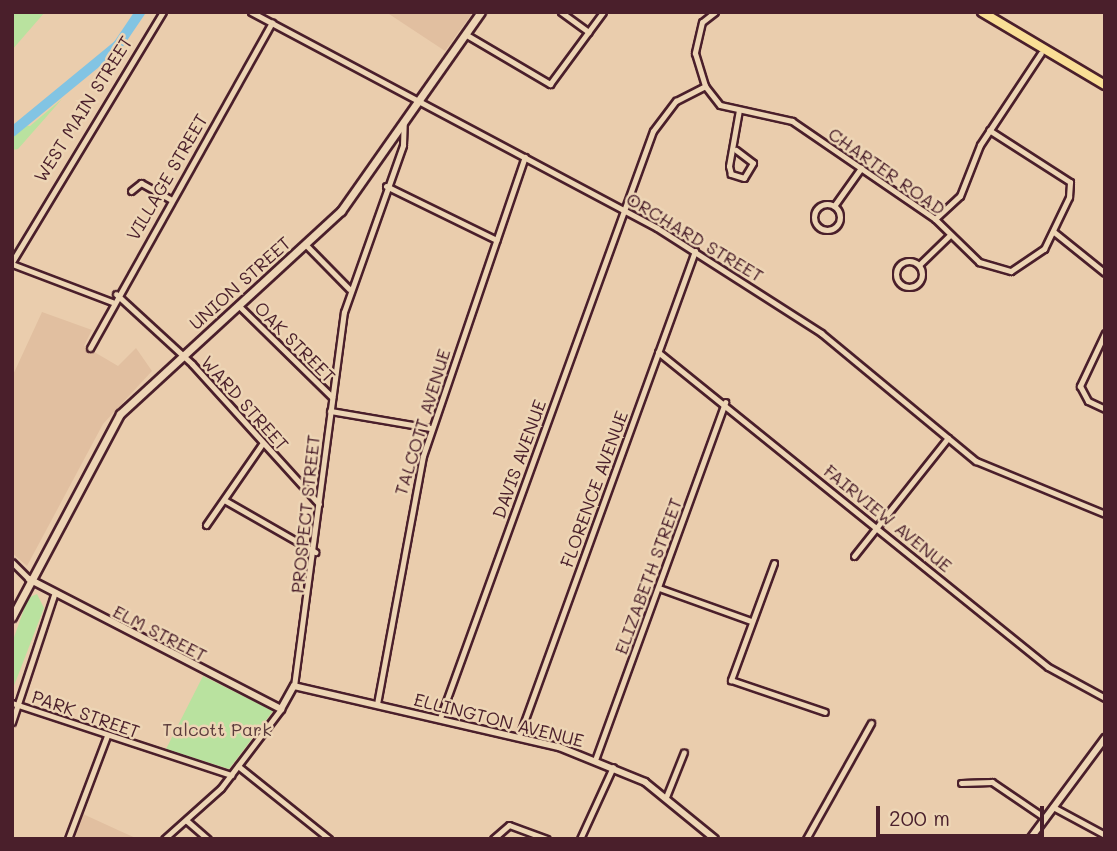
<!DOCTYPE html>
<style>
body{margin:0}
#map{position:relative;width:1117px;height:851px;overflow:hidden;background:#eacdad;font-family:Mali,sans-serif}
div>[style]{position:absolute}
[style*='--x']{left:calc(var(--x)*1px);top:calc(var(--y)*1px);width:calc(var(--w)*1px);rotate:calc(var(--a)*1deg)}
.built>*{inset:0;background:#e1bfa0}
.green>*{inset:0;background:#b9e29f}
.river>*{height:10px;margin:-5px;padding:0 5px;transform-origin:5px;border-radius:5px;background:#82c4e3}
.roads{filter:drop-shadow(2px 0 #4a1f2b) drop-shadow(-2px 0 #4a1f2b) drop-shadow(0 2px #4a1f2b) drop-shadow(0 -2px #4a1f2b)}
.minor>*{height:5px;margin:-2.5px;padding:0 2.5px;transform-origin:2.5px;border-radius:2.5px;background:#edd5b5}
.minor>.ring{margin:-2.5px;padding:0;box-sizing:content-box;background:none;border:5px solid #edd5b5;border-radius:50%}
.tertiary>*{height:6px;margin:-3px;padding:0 3px;transform-origin:3px;border-radius:3px;background:#edd5b5}
.secondary>*{height:7px;margin:-3.5px;padding:0 3.5px;transform-origin:3.5px;border-radius:3.5px;background:#edd5b5}
.primary>*{height:8px;margin:-4px;padding:0 4px;transform-origin:4px;border-radius:4px;background:#f9df96}
span{translate:-50% -50%;white-space:nowrap;text-align:center;line-height:1.15;-webkit-text-stroke:5px #edd5b5;paint-order:stroke}
.street-label{font-size:18px;color:#4a1f2b}
.park-label{font-size:18px;color:#5b3c3c}
.frame{position:absolute;inset:0;border:14px solid #4a1f2b;pointer-events:none}
.scale{position:absolute;left:876px;top:806px;width:168px;height:32px;box-sizing:border-box;border:4px solid #4a1f2b;border-top:0;padding-left:9px;font-size:21px;line-height:24px;white-space:nowrap;color:#4a1f2b;-webkit-text-stroke:5px #edd5b5;paint-order:stroke}
</style>
<div id="map">
<div class="built">
<i style="clip-path:polygon(386px 12px,473px 12px,445px 51px)"></i>
<i style="clip-path:polygon(42px 312px,92px 330px,84px 346px,118px 366px,136px 348px,152px 371px,103px 424px,27px 566px,12px 553px,12px 377px)"></i>
<i style="clip-path:polygon(83px 814px,120px 831px,138px 839px,73px 839px)"></i>
</div>
<div class="green">
<i style="clip-path:polygon(12px 12px,45px 12px,12px 50px)"></i>
<i style="clip-path:polygon(62px 99px,18px 149px,12px 150px,12px 124px,30px 126px)"></i>
<i style="clip-path:polygon(37px 594px,44px 608px,12px 691px,12px 643px,28px 598px)"></i>
<i style="clip-path:polygon(203px 676px,273px 711px,229px 769px,166px 749px)"></i>
</div>
<div class="river">
<i style="--x:12;--y:132;--w:137;--a:-39.4"></i>
<i style="--x:118;--y:45;--w:40;--a:-56"></i>
</div>
<div class="roads">
<div class="minor">
<i style="--x:251;--y:12;--w:460;--a:28"></i>
<i style="--x:657;--y:228;--w:195;--a:32.6"></i>
<i style="--x:821;--y:333;--w:201;--a:39.6"></i>
<i style="--x:976;--y:461;--w:139;--a:22.3"></i>
<i style="--x:561;--y:12;--w:34;--a:36"></i>
<i style="--x:715;--y:12;--w:16;--a:142"></i>
<i style="--x:702;--y:22;--w:32;--a:103"></i>
<i style="--x:695;--y:53;--w:34;--a:73"></i>
<i style="--x:705;--y:86;--w:24;--a:52"></i>
<i style="--x:720;--y:105;--w:74;--a:12.5"></i>
<i style="--x:792;--y:121;--w:173;--a:34.4"></i>
<i style="--x:935;--y:219;--w:62;--a:44.3"></i>
<i style="--x:979;--y:262;--w:33;--a:16"></i>
<i style="--x:1011;--y:271;--w:40;--a:-34"></i>
<i style="--x:1044;--y:249;--w:58;--a:-64.3"></i>
<i style="--x:1069;--y:197;--w:15;--a:-86"></i>
<i style="--x:1070;--y:182;--w:96;--a:-147.3"></i>
<i style="--x:465;--y:34;--w:99;--a:30.5"></i>
<i style="--x:550;--y:84;--w:89;--a:-53.6"></i>
<i style="--x:736;--y:150;--w:21;--a:37"></i>
<i style="--x:753;--y:163;--w:17;--a:121"></i>
<i style="--x:744;--y:178;--w:14;--a:-163"></i>
<i style="--x:731;--y:174;--w:8;--a:-104"></i>
<i style="--x:729;--y:166;--w:57;--a:-79.9"></i>
<i style="--x:386;--y:186;--w:123;--a:26.1"></i>
<i style="--x:131;--y:191;--w:13;--a:-39"></i>
<i style="--x:141;--y:183;--w:33;--a:29"></i>
<i class="ring" style="left:814px;top:204px;width:21px;height:21px"></i>
<i style="--x:834;--y:206;--w:47;--a:-54.6"></i>
<i style="--x:935;--y:219;--w:34;--a:-43"></i>
<i style="--x:960;--y:196;--w:55;--a:-68.6"></i>
<i style="--x:980;--y:145;--w:110;--a:-56.5"></i>
<i style="--x:1054;--y:232;--w:65;--a:38.8"></i>
<i style="--x:305;--y:244;--w:63;--a:45.6"></i>
<i class="ring" style="left:896px;top:261px;width:21px;height:21px"></i>
<i style="--x:12;--y:262;--w:292;--a:-58.9"></i>
<i style="--x:12;--y:264;--w:107;--a:20.8"></i>
<i style="--x:919;--y:265;--w:43;--a:-44.1"></i>
<i style="--x:116;--y:294;--w:103;--a:42.6"></i>
<i style="--x:192;--y:364;--w:189;--a:47.8"></i>
<i style="--x:238;--y:305;--w:132;--a:44.4"></i>
<i style="--x:1105;--y:333;--w:59;--a:115.3"></i>
<i style="--x:1080;--y:386;--w:17;--a:62"></i>
<i style="--x:1088;--y:401;--w:19;--a:25"></i>
<i style="--x:90;--y:348;--w:373;--a:-60.8"></i>
<i style="--x:658;--y:352;--w:501;--a:38.93"></i>
<i style="--x:1048;--y:667;--w:65;--a:28.5"></i>
<i style="--x:330;--y:411;--w:102;--a:9.6"></i>
<i style="--x:226;--y:501;--w:103;--a:29.8"></i>
<i style="--x:206;--y:525;--w:98;--a:-55.3"></i>
<i style="--x:854;--y:556;--w:151;--a:-51.5"></i>
<i style="--x:12;--y:562;--w:24;--a:45"></i>
<i style="--x:774;--y:563;--w:125;--a:110.2"></i>
<i style="--x:731;--y:680;--w:99;--a:18.8"></i>
<i style="--x:659;--y:588;--w:98;--a:19.7"></i>
<i style="--x:294;--y:686;--w:377;--a:-82.4"></i>
<i style="--x:344;--y:312;--w:177;--a:-70.5"></i>
<i style="--x:403;--y:145;--w:23;--a:-88"></i>
<i style="--x:12;--y:703;--w:231;--a:18.2"></i>
<i style="--x:377;--y:704;--w:252;--a:-79.5"></i>
<i style="--x:423;--y:456;--w:316;--a:-71.2"></i>
<i style="--x:440;--y:718;--w:624;--a:-70.06"></i>
<i style="--x:653;--y:131;--w:38;--a:-53"></i>
<i style="--x:676;--y:101;--w:33;--a:-27"></i>
<i style="--x:12;--y:722;--w:134;--a:-71.7"></i>
<i style="--x:519;--y:736;--w:516;--a:-70.05"></i>
<i style="--x:595;--y:760;--w:381;--a:-70"></i>
<i style="--x:238;--y:766;--w:117;--a:38.7"></i>
<i style="--x:961;--y:783;--w:31;--a:-2"></i>
<i style="--x:992;--y:782;--w:64;--a:34.2"></i>
<i style="--x:666;--y:797;--w:48;--a:-68.2"></i>
<i style="--x:1053;--y:807;--w:59;--a:28.3"></i>
<i style="--x:187;--y:821;--w:28;--a:41"></i>
<i style="--x:68;--y:839;--w:110;--a:-69.3"></i>
<i style="--x:164;--y:839;--w:76;--a:-41.8"></i>
<i style="--x:221;--y:788;--w:99;--a:-52.8"></i>
<i style="--x:493;--y:839;--w:21;--a:-41"></i>
<i style="--x:509;--y:825;--w:40;--a:20.2"></i>
<i style="--x:580;--y:839;--w:79;--a:-65.4"></i>
<i style="--x:806;--y:839;--w:133;--a:-60.7"></i>
</div>
<div class="tertiary">
<i style="--x:29;--y:579;--w:284;--a:27.3"></i>
<i style="--x:281;--y:709;--w:26;--a:-61"></i>
<i style="--x:294;--y:686;--w:272;--a:13"></i>
<i style="--x:559;--y:747;--w:93;--a:22.1"></i>
<i style="--x:645;--y:782;--w:90;--a:39.2"></i>
<i style="--x:1030;--y:839;--w:126;--a:-53.4"></i>
</div>
<div class="secondary">
<i style="--x:12;--y:617;--w:230;--a:-62"></i>
<i style="--x:120;--y:414;--w:300;--a:-42.6"></i>
<i style="--x:341;--y:211;--w:243;--a:-54.9"></i>
</div>
<div class="primary">
<i style="--x:982;--y:12;--w:143;--a:30.7"></i>
</div>
</div>
<div class="street-label">
<span style="left:83px;top:109px;rotate:-58deg">WEST MAIN STREET</span>
<span style="left:887px;top:171px;rotate:35deg">CHARTER ROAD</span>
<span style="left:167px;top:177px;rotate:-60deg">VILLAGE STREET</span>
<span style="left:695px;top:237px;rotate:31deg">ORCHARD STREET</span>
<span style="left:240px;top:283px;rotate:-42deg">UNION STREET</span>
<span style="left:295px;top:342px;rotate:45deg">OAK STREET</span>
<span style="left:245px;top:403px;rotate:48deg">WARD STREET</span>
<span style="left:422px;top:422px;rotate:-73deg">TALCOTT AVENUE</span>
<span style="left:519px;top:459px;rotate:-70deg">DAVIS AVENUE</span>
<span style="left:594px;top:489px;rotate:-70deg">FLORENCE AVENUE</span>
<span style="left:305px;top:514px;rotate:-84deg">PROSPECT STREET</span>
<span style="left:888px;top:518px;rotate:39deg">FAIRVIEW AVENUE</span>
<span style="left:648px;top:576px;rotate:-70deg">ELIZABETH STREET</span>
<span style="left:160px;top:633px;rotate:27deg">ELM STREET</span>
<span style="left:86px;top:714px;rotate:19deg">PARK STREET</span>
<span style="left:499px;top:720px;rotate:14deg">ELLINGTON AVENUE</span>
</div>
<div class="park-label">
<span style="left:217px;top:729px">Talcott Park</span>
</div>
<div class="frame"></div>
<div class="scale">200 m</div>
</div>
